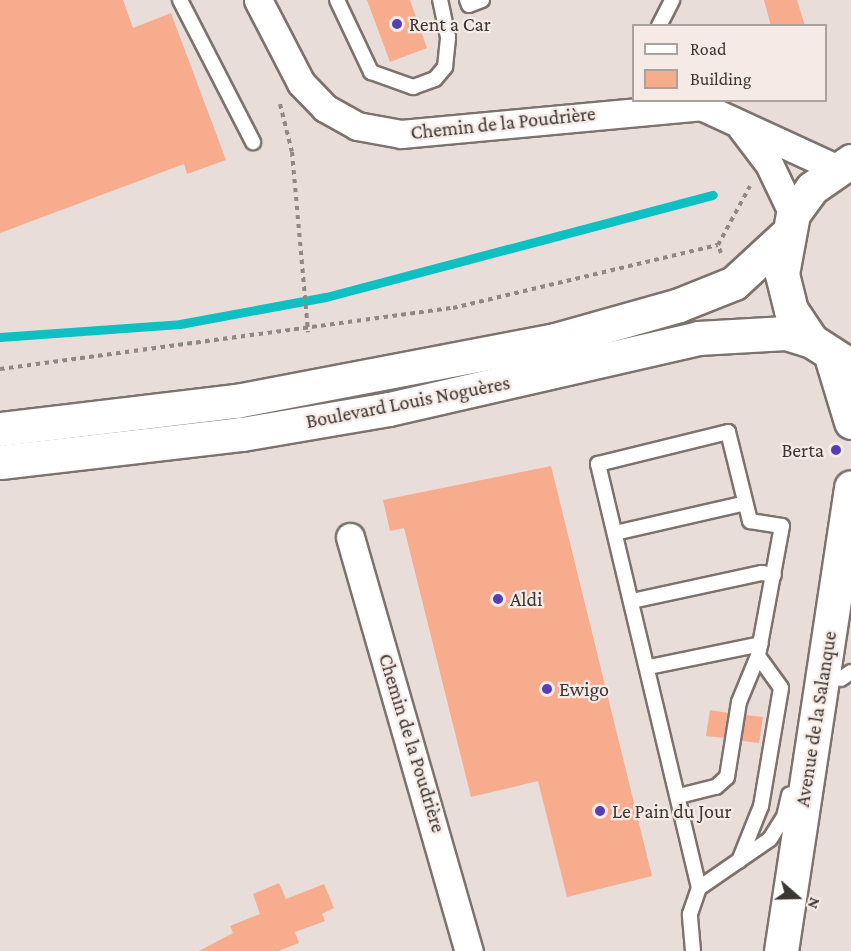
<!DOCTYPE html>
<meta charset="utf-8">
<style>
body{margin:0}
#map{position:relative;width:851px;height:951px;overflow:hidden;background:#e8ddd8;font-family:"Crimson Pro",serif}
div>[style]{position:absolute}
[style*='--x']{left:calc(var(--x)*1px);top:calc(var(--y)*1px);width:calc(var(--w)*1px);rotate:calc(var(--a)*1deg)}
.stream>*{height:9px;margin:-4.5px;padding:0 4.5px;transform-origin:4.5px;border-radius:4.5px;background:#0fc0c2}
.building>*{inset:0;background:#f8ac8e}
.path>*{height:4px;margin-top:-2px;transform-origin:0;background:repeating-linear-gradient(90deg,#8f8884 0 4.5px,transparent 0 9px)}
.roads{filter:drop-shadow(2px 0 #7c726e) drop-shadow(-2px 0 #7c726e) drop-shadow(0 2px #7c726e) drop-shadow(0 -2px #7c726e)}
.lane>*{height:14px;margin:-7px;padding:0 7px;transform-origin:7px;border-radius:7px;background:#fff}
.street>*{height:27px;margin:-13.5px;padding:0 13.5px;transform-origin:13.5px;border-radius:13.5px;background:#fff}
.secondary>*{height:33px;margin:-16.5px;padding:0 16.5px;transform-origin:16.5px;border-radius:16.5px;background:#fff}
.dots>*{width:16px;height:16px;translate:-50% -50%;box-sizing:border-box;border:3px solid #f5eae5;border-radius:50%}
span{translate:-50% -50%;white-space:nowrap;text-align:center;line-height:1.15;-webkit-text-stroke:4.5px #f5eae5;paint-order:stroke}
.poi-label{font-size:20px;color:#3a3634}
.left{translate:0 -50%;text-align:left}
.right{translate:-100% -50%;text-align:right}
.street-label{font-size:20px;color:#3a3634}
.legend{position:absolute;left:632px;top:24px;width:195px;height:78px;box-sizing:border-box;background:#f5eae5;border:2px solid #aaa29e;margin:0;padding:8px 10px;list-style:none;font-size:18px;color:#3a3634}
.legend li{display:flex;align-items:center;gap:12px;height:30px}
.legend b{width:30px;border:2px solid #aaa29e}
.north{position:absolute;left:767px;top:867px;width:60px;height:60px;-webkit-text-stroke:4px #f5eae5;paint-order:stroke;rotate:110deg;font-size:16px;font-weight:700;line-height:24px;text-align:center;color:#3a3634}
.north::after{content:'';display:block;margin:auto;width:21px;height:27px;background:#3a3634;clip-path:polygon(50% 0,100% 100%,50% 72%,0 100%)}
</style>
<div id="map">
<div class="stream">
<i style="--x:0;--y:337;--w:180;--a:-4.1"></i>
<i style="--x:180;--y:324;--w:148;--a:-10.5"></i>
<i style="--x:326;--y:297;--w:400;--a:-14.8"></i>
</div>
<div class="building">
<i style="clip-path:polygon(0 0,123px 0,133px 28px,171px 13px,226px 160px,187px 174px,184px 164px,0 233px)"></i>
<i style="clip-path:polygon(367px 0,410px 0,427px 48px,390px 62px)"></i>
<i style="clip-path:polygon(764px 0,797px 0,805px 26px,771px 26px)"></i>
<i style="clip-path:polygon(551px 466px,652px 876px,567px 897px,538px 781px,471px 797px,404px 528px,390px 531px,383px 500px)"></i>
<i style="clip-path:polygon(710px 710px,728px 713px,724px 738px,706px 736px)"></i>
<i style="clip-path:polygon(746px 715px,763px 717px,759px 743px,742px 741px)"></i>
<i style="clip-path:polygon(279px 883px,286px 899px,324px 884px,334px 908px,322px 914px,325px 921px,295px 932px,299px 943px,278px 951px,199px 951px,233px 933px,230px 926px,260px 914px,253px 894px)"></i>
</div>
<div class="path">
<i style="--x:280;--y:104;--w:49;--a:76"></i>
<i style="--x:292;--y:152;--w:181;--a:84.9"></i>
<i style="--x:721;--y:253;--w:9;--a:-111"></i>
<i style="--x:718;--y:245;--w:67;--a:-61.5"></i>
<i style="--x:0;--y:369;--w:457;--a:-7.7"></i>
<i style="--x:453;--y:308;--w:272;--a:-13.4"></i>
</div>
<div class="roads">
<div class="lane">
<i style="--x:180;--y:0;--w:160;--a:62.8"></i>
<i style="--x:337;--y:0;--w:80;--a:64.7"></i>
<i style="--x:371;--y:72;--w:45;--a:19.7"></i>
<i style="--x:413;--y:87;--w:23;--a:-20"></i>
<i style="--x:435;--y:79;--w:16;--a:-50"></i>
<i style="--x:445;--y:67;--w:30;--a:-84"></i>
<i style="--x:448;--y:37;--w:38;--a:-102"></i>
<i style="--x:467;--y:0;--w:5;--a:68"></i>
<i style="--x:469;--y:5;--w:14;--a:-21"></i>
<i style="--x:659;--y:26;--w:29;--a:-63"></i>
<i style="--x:615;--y:533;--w:130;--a:-12.9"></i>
<i style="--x:632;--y:601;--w:133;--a:-12.2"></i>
<i style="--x:762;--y:573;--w:12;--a:9"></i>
<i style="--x:649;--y:667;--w:114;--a:-11.6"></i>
<i style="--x:841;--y:679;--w:12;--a:-35"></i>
<i style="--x:679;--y:796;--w:38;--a:-14"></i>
<i style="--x:716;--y:787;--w:15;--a:-42"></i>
<i style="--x:727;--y:777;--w:76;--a:-80.9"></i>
<i style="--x:739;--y:702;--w:50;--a:-67.6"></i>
<i style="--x:699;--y:888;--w:436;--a:-103.4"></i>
<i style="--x:598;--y:464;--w:134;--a:-13.8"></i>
<i style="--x:728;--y:432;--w:92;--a:76.1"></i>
<i style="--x:750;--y:521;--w:32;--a:9"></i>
<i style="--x:782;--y:526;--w:132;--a:100.5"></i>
<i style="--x:758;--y:656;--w:39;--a:54"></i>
<i style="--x:781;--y:688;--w:120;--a:99.6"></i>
<i style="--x:761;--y:806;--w:59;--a:111.8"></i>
<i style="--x:693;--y:951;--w:37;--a:-95"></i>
<i style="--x:690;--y:914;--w:28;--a:-71"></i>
<i style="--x:699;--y:888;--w:86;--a:-34.6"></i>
<i style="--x:770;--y:839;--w:26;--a:-58"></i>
<i style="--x:784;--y:817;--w:23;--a:-77"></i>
</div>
<div class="street">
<i style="--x:258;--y:0;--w:93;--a:62.6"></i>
<i style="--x:301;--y:83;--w:35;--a:46"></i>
<i style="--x:325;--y:108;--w:37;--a:29"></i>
<i style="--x:357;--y:126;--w:45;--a:10.3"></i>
<i style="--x:401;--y:134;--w:301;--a:-5.3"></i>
<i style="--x:701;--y:106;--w:149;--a:24.7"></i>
<i style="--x:741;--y:127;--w:46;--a:52.9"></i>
<i style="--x:769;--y:164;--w:55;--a:64.4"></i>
<i style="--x:350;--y:537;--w:431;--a:74"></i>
</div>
<div class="secondary">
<i style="--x:851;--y:161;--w:47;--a:145.3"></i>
<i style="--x:812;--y:188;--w:32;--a:126"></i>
<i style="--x:793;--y:214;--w:61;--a:100.4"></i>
<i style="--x:782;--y:274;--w:37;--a:76"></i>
<i style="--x:791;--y:310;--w:37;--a:56"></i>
<i style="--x:812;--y:341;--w:46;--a:32.7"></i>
<i style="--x:831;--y:356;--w:69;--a:73.1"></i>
<i style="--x:0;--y:429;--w:238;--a:-6.8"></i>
<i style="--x:236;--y:401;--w:322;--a:-10.8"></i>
<i style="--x:552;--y:341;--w:132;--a:-15.8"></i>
<i style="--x:679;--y:305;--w:59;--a:-21.8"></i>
<i style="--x:734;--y:283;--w:69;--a:-42.7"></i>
<i style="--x:0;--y:462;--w:244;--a:-6.6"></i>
<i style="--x:242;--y:434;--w:149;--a:-9.7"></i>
<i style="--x:389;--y:409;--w:317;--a:-12.9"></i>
<i style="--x:698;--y:338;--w:88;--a:-3.3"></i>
<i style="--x:786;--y:333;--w:27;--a:17"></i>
<i style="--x:781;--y:951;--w:469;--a:-81.4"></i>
</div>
</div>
<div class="dots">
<i style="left:397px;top:24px;background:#553fb7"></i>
<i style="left:836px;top:450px;background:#553fb7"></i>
<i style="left:498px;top:599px;background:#553fb7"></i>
<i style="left:547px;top:689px;background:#553fb7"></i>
<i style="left:600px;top:811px;background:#553fb7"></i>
</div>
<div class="poi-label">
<span class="left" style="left:409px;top:24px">Rent a Car</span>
<span class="right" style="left:824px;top:450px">Berta</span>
<span class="left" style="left:510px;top:599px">Aldi</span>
<span class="left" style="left:559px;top:689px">Ewigo</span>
<span class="left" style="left:612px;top:811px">Le Pain du Jour</span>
</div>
<div class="street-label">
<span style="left:503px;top:123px;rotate:-6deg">Chemin de la Poudrière</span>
<span style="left:408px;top:402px;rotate:-11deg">Boulevard Louis Noguères</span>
<span style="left:816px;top:719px;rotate:-81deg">Avenue de la Salanque</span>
<span style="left:412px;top:743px;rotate:73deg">Chemin de la Poudrière</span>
</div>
<ul class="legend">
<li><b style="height:8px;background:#fff"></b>Road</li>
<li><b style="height:16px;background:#f8ac8e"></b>Building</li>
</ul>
<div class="north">N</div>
</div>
